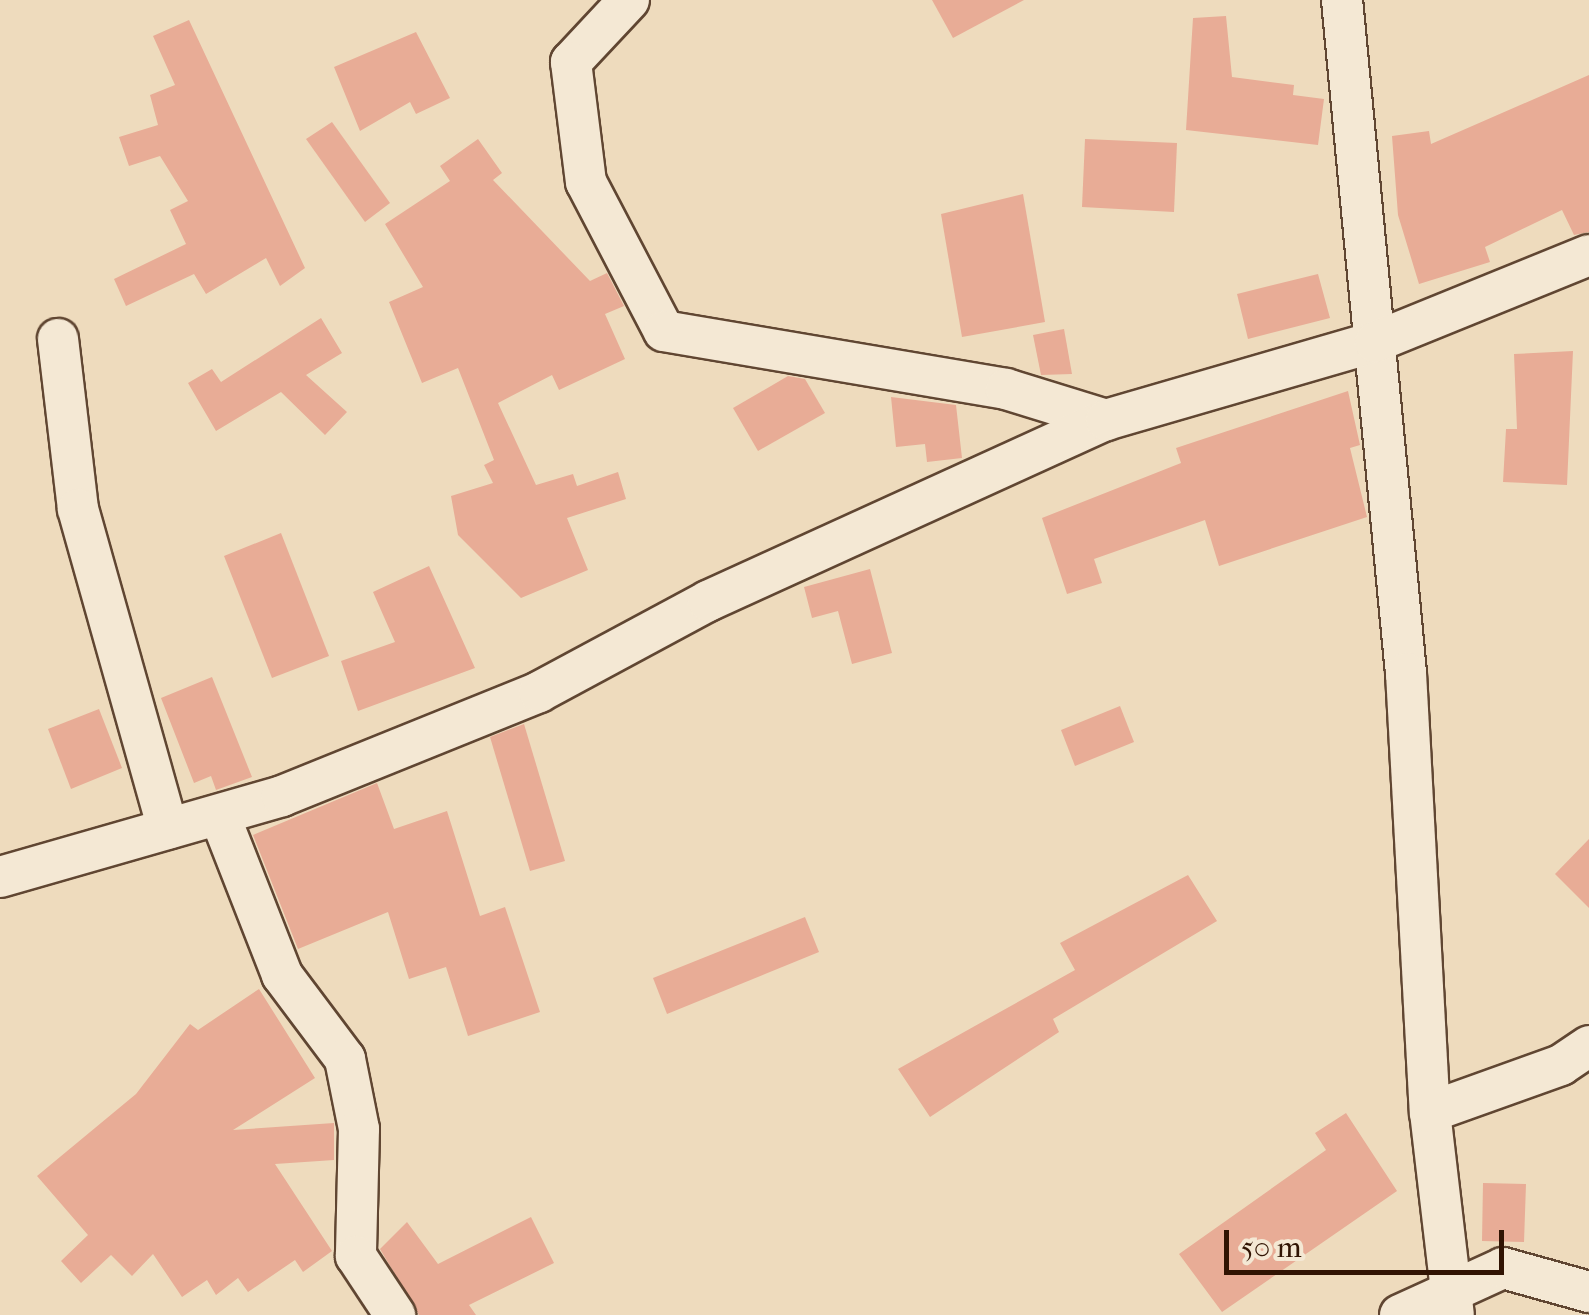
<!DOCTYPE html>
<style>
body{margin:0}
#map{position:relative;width:1589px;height:1315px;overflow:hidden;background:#eedbbd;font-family:"IM FELL French Canon",serif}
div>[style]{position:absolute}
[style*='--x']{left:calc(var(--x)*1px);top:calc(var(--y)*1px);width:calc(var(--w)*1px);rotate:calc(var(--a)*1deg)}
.building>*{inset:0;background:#e8ac96}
.roads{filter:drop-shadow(2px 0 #604632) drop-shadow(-2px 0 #604632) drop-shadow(0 2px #604632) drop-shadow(0 -2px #604632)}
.minor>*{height:40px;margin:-20px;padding:0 20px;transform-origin:20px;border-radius:20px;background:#f4e8d4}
span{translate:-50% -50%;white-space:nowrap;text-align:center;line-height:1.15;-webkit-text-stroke:10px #f4e8d4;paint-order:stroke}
.scale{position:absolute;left:1224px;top:1230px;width:280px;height:45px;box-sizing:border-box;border:5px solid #311403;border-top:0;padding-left:12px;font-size:30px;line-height:35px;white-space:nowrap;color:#311403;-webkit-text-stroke:8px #f4e8d4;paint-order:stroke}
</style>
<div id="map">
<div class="building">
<i style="clip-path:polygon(932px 0,1024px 0,953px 38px)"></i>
<i style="clip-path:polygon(1226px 16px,1232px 77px,1294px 85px,1293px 95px,1324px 99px,1318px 145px,1186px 130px,1193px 18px)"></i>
<i style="clip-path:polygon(189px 20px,305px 268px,280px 286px,266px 258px,206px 294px,194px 274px,126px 306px,114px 279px,186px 244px,170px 210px,188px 201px,160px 156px,129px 166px,119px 137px,158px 125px,150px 95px,175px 85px,153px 36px)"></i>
<i style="clip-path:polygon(416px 32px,450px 98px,416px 114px,410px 102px,360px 131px,334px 67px)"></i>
<i style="clip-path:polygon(1589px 75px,1589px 232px,1574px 235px,1562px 210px,1485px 247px,1490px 262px,1419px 284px,1398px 215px,1392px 136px,1429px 131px,1431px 144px)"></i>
<i style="clip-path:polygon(332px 122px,390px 203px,365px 222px,306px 139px)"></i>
<i style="clip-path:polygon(478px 139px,502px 173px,493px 180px,590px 281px,607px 273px,624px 306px,605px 314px,625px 359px,559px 390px,552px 375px,498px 403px,536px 485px,573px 474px,577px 486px,618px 472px,626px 499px,567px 518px,588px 570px,521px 598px,458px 535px,451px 496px,493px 483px,484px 465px,494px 460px,458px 368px,422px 383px,389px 302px,423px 287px,385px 224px,450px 181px,440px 166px)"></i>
<i style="clip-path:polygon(1085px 139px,1177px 143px,1174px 212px,1082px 207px)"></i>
<i style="clip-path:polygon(1023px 194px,1045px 322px,962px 337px,941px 214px)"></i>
<i style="clip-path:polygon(1318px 274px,1330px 318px,1248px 339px,1237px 294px)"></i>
<i style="clip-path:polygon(321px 318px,342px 353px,306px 375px,347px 412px,325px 435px,281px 392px,216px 431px,188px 383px,212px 369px,221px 382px)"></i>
<i style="clip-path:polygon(1064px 329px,1072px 374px,1041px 375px,1033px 335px)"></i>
<i style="clip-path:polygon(1573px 351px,1567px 485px,1503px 482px,1506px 429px,1517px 429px,1514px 354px)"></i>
<i style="clip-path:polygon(788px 376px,805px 379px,825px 413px,758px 451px,733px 408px)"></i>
<i style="clip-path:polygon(1348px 391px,1360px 445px,1350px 448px,1367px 517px,1219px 566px,1205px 520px,1094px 559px,1102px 583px,1067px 594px,1042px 518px,1181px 463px,1176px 448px)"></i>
<i style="clip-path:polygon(891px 397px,956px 405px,962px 458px,927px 462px,925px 444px,896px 447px)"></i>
<i style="clip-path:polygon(281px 533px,329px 656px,272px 678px,224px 556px)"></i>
<i style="clip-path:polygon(429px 566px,475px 668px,358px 711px,341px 661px,395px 642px,373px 592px)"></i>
<i style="clip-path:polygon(870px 569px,892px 653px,852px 664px,838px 611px,812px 618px,804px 587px)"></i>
<i style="clip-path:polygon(212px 677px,252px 777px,216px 790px,211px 776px,194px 783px,161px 698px)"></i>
<i style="clip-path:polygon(1120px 706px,1134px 742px,1075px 766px,1061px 730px)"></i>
<i style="clip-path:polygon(99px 709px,122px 768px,71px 789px,48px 729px)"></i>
<i style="clip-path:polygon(524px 724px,565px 861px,530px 871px,490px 737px)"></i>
<i style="clip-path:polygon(377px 783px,394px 829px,447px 811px,480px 916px,505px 907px,540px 1012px,468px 1036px,446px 967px,409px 979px,388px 912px,298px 949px,253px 835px)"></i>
<i style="clip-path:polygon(1589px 839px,1589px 908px,1555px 874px)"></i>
<i style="clip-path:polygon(1188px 875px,1217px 921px,1053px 1019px,1059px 1032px,930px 1117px,898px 1069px,1075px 970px,1060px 943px)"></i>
<i style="clip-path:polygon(805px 917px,819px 952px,667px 1014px,653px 978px)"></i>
<i style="clip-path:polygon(259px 989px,315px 1078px,233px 1130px,334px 1123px,334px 1160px,275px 1164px,332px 1251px,303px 1272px,295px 1260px,248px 1292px,238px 1278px,216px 1295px,207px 1280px,182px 1297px,153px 1254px,132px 1276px,111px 1255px,81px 1283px,61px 1261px,88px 1235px,37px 1176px,136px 1094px,190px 1024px,198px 1030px)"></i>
<i style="clip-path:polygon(1346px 1113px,1397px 1191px,1222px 1312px,1179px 1254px,1326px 1150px,1315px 1133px)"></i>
<i style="clip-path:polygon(1483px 1183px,1526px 1184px,1524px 1242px,1482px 1241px)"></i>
<i style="clip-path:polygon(531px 1217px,554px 1263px,469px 1305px,476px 1315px,419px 1315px,380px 1249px,407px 1222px,438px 1264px)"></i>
</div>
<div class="roads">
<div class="minor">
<i style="--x:629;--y:0;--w:85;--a:133.1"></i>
<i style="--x:571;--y:62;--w:121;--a:82.9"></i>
<i style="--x:586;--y:182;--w:168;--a:62.4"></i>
<i style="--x:664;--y:331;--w:347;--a:9.6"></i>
<i style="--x:1006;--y:389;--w:105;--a:17.2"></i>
<i style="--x:1342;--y:0;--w:676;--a:84.57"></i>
<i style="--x:1406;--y:673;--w:440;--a:86.9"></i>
<i style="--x:1430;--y:1112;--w:204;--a:83.3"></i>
<i style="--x:58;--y:339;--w:171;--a:83.3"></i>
<i style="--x:78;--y:509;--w:332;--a:74.3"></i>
<i style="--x:221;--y:819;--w:168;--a:68.6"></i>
<i style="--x:282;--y:975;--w:105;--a:53.1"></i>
<i style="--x:345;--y:1059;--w:71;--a:78.7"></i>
<i style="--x:359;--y:1129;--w:127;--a:91.4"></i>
<i style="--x:356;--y:1256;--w:71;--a:56.5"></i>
<i style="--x:0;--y:877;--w:293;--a:-16"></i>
<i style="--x:282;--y:796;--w:277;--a:-22"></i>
<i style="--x:539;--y:692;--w:192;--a:-28.3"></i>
<i style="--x:708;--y:601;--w:437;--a:-24.5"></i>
<i style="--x:1106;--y:420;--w:280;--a:-16.2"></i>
<i style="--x:1375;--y:342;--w:231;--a:-22.1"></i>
<i style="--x:1430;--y:1112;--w:139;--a:-19.7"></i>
<i style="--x:1561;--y:1065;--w:34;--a:-34"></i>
<i style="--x:1400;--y:1315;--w:113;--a:-24.5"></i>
<i style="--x:1503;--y:1268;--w:89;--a:15.6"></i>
</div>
</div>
<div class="scale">50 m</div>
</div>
